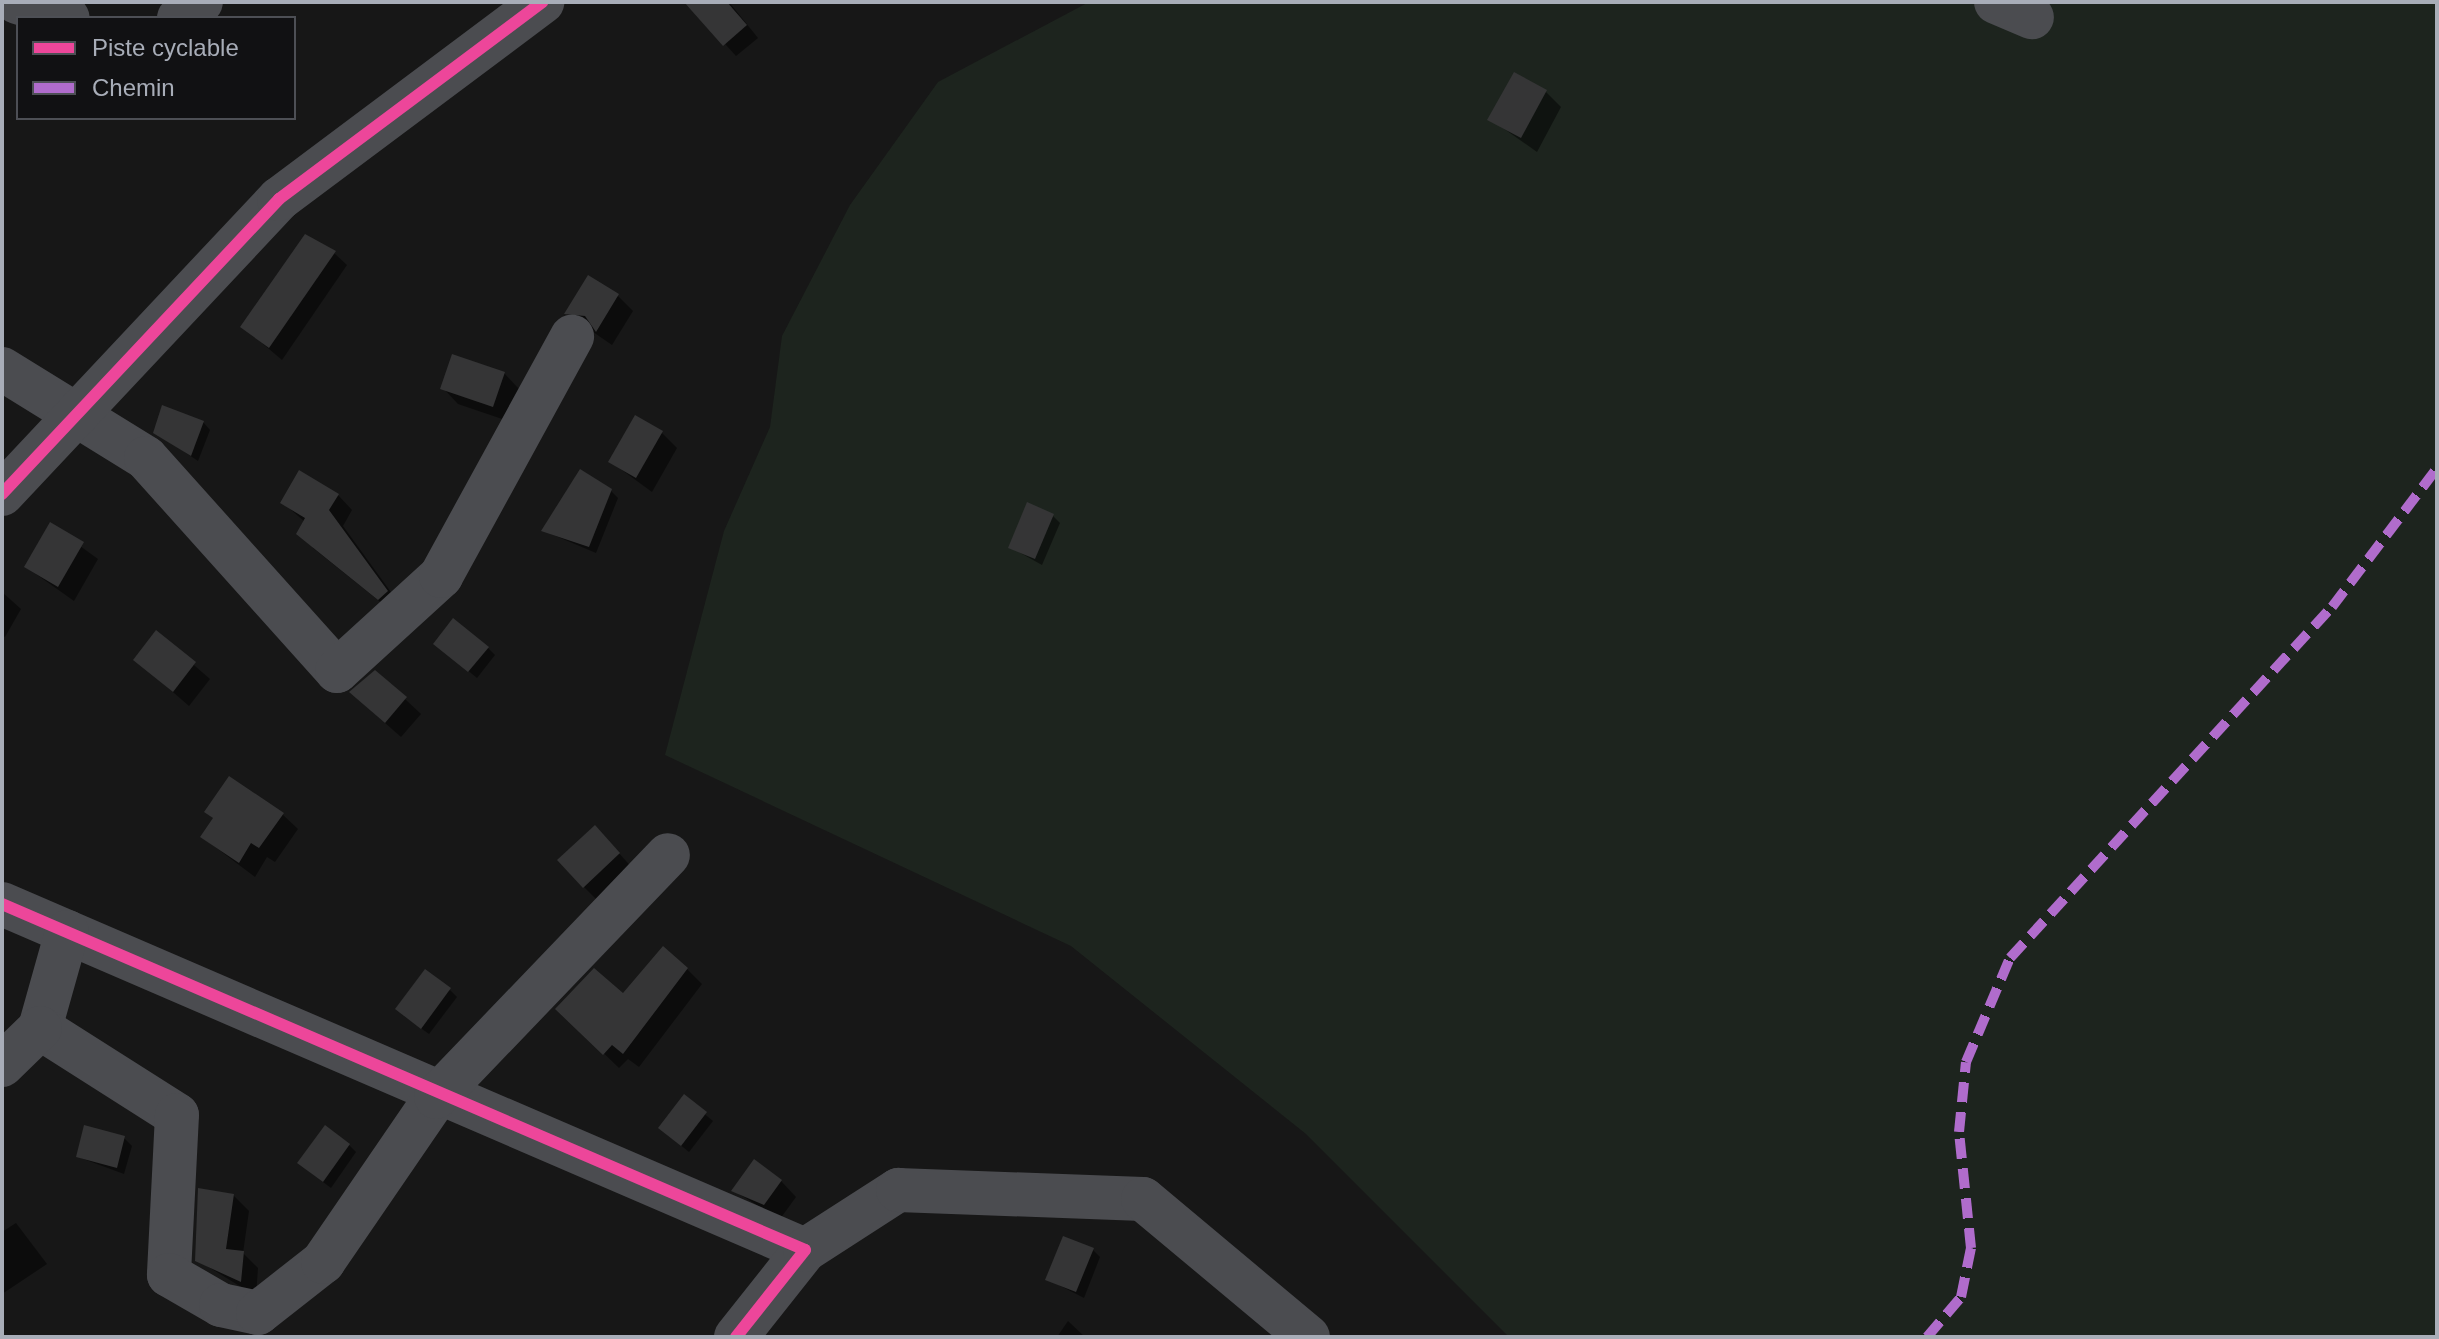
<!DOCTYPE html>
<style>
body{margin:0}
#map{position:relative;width:2439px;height:1339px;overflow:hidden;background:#171717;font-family:Arial,sans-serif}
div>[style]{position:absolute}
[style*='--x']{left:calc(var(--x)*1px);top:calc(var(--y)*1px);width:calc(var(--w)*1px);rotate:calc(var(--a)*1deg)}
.green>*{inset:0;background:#1d241e}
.shadow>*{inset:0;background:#0007}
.building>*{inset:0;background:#353536}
.minor>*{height:44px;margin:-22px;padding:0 22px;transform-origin:22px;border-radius:22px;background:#4b4c50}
.quiet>*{height:10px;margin-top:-5px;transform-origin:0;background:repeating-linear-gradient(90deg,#b06ccc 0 20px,transparent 0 30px)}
.cycleway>*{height:12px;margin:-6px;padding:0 6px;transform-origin:6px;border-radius:6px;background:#ed469a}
span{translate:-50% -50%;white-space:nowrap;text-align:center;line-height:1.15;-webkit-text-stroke:6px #111113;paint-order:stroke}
.frame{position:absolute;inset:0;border:4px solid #a8adb8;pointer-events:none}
.legend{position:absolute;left:16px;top:16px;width:280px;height:104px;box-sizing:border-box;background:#111113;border:2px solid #4d4f55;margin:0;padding:10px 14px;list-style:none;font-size:24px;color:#a8adb8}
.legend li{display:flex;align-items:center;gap:16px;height:40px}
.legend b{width:40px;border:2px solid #4d4f55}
</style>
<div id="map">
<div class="green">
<i style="clip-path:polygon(1089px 2px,2437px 2px,2437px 1337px,1509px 1337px,1306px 1134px,1071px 946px,665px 755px,724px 531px,770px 427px,782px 336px,850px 205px,938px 82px)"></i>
</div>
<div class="shadow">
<i style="clip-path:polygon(687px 2px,729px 2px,758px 38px,736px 56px)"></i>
<i style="clip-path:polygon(1546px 92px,1561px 107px,1537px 152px,1490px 119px)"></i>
<i style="clip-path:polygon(334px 253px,347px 265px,282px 360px,243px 327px)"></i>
<i style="clip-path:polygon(618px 296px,633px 311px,612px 345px,567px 314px)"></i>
<i style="clip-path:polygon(504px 373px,519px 389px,508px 421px,458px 404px,443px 388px)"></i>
<i style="clip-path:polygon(203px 422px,210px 430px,198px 461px,155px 432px)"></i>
<i style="clip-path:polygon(662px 433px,677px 448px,652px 492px,611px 462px)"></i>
<i style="clip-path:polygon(611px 491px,618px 498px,596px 553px,544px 531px)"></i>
<i style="clip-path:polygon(338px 495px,352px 510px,343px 526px,401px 606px,394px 613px,313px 548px,305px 522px,282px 502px)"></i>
<i style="clip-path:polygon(1053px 516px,1060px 523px,1042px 565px,1010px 547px)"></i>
<i style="clip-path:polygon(51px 525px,98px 559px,74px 601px,26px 567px)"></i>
<i style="clip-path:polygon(2px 592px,21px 609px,5px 637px,2px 635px)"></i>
<i style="clip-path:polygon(157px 633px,210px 679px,189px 706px,136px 660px)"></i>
<i style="clip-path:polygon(488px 648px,495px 655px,477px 678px,443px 650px)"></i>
<i style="clip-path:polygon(405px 699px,421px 714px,401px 737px,367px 707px)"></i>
<i style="clip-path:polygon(207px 812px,282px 814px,298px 829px,275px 862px,267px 857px,255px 877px,202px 837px,214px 819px)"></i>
<i style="clip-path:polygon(610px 843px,634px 870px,599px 902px,584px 887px)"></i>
<i style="clip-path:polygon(687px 969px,702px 984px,639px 1067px,628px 1059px,619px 1068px,558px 1009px,623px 995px)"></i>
<i style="clip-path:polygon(450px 990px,457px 997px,429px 1034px,404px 1016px)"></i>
<i style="clip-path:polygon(684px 1097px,713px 1121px,689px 1152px,668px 1135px)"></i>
<i style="clip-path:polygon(124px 1138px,132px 1146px,124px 1174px,78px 1157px)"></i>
<i style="clip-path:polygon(349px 1145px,356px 1152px,331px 1188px,307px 1170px)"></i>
<i style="clip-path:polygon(781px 1181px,796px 1197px,780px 1219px,734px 1191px)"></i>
<i style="clip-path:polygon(233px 1195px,249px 1211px,243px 1253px,258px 1268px,256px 1296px,197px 1260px)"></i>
<i style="clip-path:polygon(16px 1223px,47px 1264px,2px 1294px,2px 1232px)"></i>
<i style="clip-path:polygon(1093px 1250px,1100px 1257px,1084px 1298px,1047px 1279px)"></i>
<i style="clip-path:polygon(1068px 1321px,1085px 1337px,1057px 1337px)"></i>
</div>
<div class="building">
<i style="clip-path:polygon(684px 2px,727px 2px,747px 25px,723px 46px)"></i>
<i style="clip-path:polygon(1514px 72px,1547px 90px,1521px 138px,1487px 120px)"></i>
<i style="clip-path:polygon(305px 234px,336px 251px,269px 348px,240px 327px)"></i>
<i style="clip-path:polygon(588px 275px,619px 294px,596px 332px,585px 316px,564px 314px)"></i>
<i style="clip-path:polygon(452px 354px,505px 372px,493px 407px,440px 389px)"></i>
<i style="clip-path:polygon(162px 405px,204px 421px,191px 456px,153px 433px)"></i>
<i style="clip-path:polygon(635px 415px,663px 431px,636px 478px,608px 462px)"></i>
<i style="clip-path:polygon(580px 469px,612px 489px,589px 547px,541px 531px)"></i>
<i style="clip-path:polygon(299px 470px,339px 494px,329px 510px,388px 591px,378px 600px,296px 534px,305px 518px,280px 503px)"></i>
<i style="clip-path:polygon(1027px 502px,1054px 514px,1035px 559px,1008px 548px)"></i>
<i style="clip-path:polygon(50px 522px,84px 542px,58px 587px,24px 567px)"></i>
<i style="clip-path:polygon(453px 618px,489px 647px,468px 672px,433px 644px)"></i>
<i style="clip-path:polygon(156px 630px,196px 662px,173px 692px,133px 660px)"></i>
<i style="clip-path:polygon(375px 670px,407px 697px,385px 723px,349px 692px)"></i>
<i style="clip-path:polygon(229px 776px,284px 813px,259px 848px,251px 843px,239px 863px,200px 837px,213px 818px,204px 812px)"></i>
<i style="clip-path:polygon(595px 825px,620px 853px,583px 888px,557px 860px)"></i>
<i style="clip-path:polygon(663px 946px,688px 968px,623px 1054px,612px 1045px,603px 1055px,555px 1009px,594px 968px,623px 993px)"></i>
<i style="clip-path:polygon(425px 969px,451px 988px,421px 1029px,395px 1009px)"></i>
<i style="clip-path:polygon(684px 1094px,707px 1112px,681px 1146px,658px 1128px)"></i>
<i style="clip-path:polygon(84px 1125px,125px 1136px,117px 1168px,76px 1157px)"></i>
<i style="clip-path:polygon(325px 1125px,350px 1144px,323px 1182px,297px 1163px)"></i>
<i style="clip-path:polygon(754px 1159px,782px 1180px,764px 1205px,731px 1191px)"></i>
<i style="clip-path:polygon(198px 1188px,234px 1194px,226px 1249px,244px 1251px,241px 1282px,195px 1261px)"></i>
<i style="clip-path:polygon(1063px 1236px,1094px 1248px,1076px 1292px,1045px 1280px)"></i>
</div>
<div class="minor">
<i style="--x:17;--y:2;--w:53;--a:17.4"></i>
<i style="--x:1996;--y:2;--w:39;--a:23"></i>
<i style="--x:179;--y:18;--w:27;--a:-36"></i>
<i style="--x:2;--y:369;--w:169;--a:31.7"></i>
<i style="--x:146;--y:458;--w:286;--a:48.1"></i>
<i style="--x:337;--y:671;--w:141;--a:-42.4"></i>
<i style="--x:441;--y:576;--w:273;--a:-61.3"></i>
<i style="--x:2;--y:494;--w:405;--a:-46.8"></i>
<i style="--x:279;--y:199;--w:329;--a:-36.8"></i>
<i style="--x:2;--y:904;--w:874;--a:23.31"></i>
<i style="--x:67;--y:932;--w:100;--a:105.7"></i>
<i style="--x:40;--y:1028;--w:162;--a:32.4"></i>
<i style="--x:177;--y:1115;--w:160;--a:92.9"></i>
<i style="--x:169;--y:1275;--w:60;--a:30"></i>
<i style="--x:221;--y:1305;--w:38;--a:12"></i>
<i style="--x:258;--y:1313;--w:83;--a:-38.1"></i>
<i style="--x:323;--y:1262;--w:200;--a:-55.6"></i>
<i style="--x:436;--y:1097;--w:335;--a:-46.2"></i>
<i style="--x:2;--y:1065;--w:53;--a:-44.2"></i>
<i style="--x:736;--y:1337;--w:111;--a:-51.6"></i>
<i style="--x:805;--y:1250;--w:111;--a:-32.8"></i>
<i style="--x:898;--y:1190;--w:245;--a:2.1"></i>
<i style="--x:1143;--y:1199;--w:215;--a:39.9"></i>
</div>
<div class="quiet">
<i style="--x:1927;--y:1337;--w:52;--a:-49.6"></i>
<i style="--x:1961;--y:1297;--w:50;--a:-78.5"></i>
<i style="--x:1971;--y:1248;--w:117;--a:-95.9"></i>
<i style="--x:1959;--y:1132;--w:70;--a:-84.3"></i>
<i style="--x:1966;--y:1062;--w:113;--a:-67.1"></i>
<i style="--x:2010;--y:958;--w:476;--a:-47.5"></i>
<i style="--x:2332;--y:607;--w:174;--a:-52.9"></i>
</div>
<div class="cycleway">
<i style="--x:2;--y:494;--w:405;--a:-46.8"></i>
<i style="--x:279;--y:199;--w:329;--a:-36.8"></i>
<i style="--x:2;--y:904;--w:874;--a:23.31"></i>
<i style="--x:805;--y:1250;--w:111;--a:128.4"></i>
</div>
<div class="frame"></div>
<ul class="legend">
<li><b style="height:10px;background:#ed469a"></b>Piste cyclable</li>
<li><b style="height:10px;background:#b06ccc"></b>Chemin</li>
</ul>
</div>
